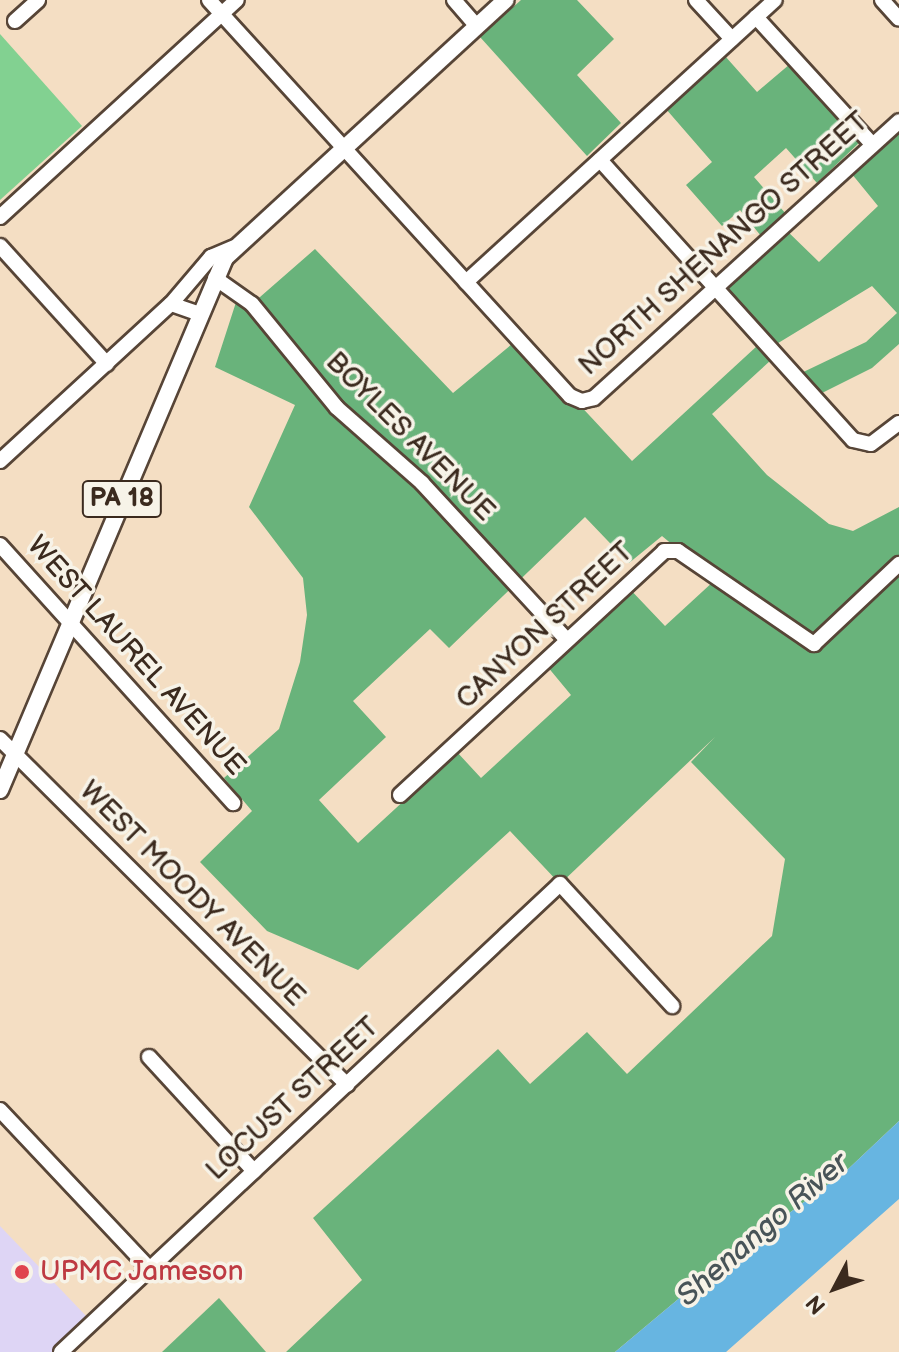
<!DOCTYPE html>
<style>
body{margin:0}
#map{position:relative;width:899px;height:1352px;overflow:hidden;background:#f4dec3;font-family:"Balsamiq Sans",sans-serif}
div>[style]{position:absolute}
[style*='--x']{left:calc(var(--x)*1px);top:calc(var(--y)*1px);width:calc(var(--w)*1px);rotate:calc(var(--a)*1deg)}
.built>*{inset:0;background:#ded5f5}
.green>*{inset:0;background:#82d191}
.forest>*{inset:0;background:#69b37b}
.water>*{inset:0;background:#67b5e1}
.roads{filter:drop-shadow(2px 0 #574537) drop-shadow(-2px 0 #574537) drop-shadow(0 2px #574537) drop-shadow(0 -2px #574537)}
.minor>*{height:14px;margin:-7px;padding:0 7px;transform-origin:7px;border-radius:7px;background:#fff}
.major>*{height:16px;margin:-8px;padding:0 8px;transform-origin:8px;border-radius:8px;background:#fff}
.dots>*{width:22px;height:22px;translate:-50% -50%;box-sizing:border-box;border:4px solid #f7f3e8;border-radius:50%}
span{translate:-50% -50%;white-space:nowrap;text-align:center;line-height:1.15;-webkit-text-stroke:7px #f7f3e8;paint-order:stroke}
.shield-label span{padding:2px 6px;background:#f7f3e8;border:2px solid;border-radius:6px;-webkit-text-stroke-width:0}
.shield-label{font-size:26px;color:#3b2a1e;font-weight:700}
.street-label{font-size:28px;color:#3b2a1e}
.health-label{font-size:28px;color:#be3a42}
.left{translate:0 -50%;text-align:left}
.water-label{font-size:30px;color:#485458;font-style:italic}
.north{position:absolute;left:795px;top:1248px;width:80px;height:80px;-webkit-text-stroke:6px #f7f3e8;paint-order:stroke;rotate:229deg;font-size:22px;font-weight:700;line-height:32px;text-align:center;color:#3b2a1e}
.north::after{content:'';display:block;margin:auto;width:28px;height:36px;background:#3b2a1e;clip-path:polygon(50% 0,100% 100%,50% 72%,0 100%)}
</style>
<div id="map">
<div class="built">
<i style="clip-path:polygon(0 1226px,89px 1319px,55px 1352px,0 1352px)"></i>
</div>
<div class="green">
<i style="clip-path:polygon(0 34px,82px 126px,0 200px)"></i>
</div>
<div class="forest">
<i style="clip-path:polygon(521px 0,577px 0,614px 39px,577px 75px,621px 123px,587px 156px,480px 37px)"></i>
<i style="clip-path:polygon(725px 56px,757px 92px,790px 64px,861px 141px,817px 183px,786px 148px,754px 177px,786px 214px,761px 236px,740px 210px,722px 226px,686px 185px,712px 162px,666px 109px)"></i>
<i style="clip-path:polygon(899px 121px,899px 344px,872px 368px,814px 397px,795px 376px,866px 342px,897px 313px,872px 286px,770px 348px,716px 287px,783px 227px,819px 262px,878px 206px,847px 168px)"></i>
<i style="clip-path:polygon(evenodd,315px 249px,453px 393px,518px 339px,632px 461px,757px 346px,771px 360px,712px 414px,767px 475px,829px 524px,853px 531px,899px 507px,899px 1121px,846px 1171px,719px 1265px,615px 1352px,286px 1352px,362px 1280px,313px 1218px,498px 1049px,530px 1084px,587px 1032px,627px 1074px,772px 936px,785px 859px,691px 762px,715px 737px,560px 884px,510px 831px,358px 970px,267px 931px,200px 862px,252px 811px,224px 778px,279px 729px,300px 662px,307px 615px,303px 578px,249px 507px,295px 405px,215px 367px,239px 293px,252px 304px,315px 249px,585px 517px,629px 563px,662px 536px,715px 580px,665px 626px,626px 585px,542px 660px,571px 695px,481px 778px,457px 752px,358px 843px,319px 800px,386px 737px,353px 701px,430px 629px,449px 648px,585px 517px)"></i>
<i style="clip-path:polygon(219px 1298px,266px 1352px,162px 1352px)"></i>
</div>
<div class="water">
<i style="clip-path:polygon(899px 1121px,899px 1199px,726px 1352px,615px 1352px,719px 1265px,846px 1171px)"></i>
</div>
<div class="roads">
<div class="minor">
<i style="--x:209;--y:0;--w:536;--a:47.65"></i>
<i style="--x:570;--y:396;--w:13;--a:23"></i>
<i style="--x:582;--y:401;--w:12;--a:-14"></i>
<i style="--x:594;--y:398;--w:412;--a:-42.2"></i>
<i style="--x:454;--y:0;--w:35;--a:49"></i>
<i style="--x:696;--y:0;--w:53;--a:47.3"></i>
<i style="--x:882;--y:0;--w:25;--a:48"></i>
<i style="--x:756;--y:17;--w:173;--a:47.6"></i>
<i style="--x:15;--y:21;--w:31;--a:-42"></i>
<i style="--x:600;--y:160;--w:377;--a:47.9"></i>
<i style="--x:853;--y:440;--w:18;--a:13"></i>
<i style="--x:871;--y:444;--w:35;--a:-37"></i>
<i style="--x:0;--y:217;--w:321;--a:-42.5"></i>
<i style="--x:0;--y:246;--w:159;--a:47.8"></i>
<i style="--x:215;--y:278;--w:45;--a:35.1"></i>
<i style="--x:252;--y:304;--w:134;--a:50.7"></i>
<i style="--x:337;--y:408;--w:113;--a:41.4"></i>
<i style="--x:422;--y:483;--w:211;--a:47.3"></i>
<i style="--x:466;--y:282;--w:418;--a:-42.4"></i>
<i style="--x:171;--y:304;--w:31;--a:19"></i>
<i style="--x:0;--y:461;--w:232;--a:-42.6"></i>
<i style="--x:171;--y:304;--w:62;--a:-49.6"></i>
<i style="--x:211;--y:257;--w:25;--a:-23"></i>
<i style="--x:0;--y:545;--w:348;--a:47.9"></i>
<i style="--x:0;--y:739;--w:490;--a:44.9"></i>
<i style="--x:400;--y:795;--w:359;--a:-42.7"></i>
<i style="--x:664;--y:551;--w:14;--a:0"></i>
<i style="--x:678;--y:551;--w:165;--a:34.4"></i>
<i style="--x:814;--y:644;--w:117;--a:-43.3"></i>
<i style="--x:149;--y:1057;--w:155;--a:47.4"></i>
<i style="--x:0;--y:1110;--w:219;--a:46.7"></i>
<i style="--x:61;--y:1352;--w:684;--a:-43.16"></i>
<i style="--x:560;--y:884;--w:166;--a:47.4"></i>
</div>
<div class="major">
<i style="--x:0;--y:790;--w:578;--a:-67.07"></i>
<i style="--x:225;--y:258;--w:381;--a:-42.6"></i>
</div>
</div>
<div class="dots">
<i style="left:22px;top:1272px;background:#e0444e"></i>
</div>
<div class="shield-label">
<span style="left:122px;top:499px">PA 18</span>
</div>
<div class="street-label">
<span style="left:724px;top:244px;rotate:-42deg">NORTH SHENANGO STREET</span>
<span style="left:410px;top:437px;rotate:45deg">BOYLES AVENUE</span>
<span style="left:545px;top:626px;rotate:-43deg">CANYON STREET</span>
<span style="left:136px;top:656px;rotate:48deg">WEST LAUREL AVENUE</span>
<span style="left:192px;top:894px;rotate:45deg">WEST MOODY AVENUE</span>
<span style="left:293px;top:1099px;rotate:-43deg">LOCUST STREET</span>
</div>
<div class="health-label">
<span class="left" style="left:40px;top:1272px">UPMC Jameson</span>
</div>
<div class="water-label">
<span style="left:763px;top:1230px;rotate:-41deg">Shenango River</span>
</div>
<div class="north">N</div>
</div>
